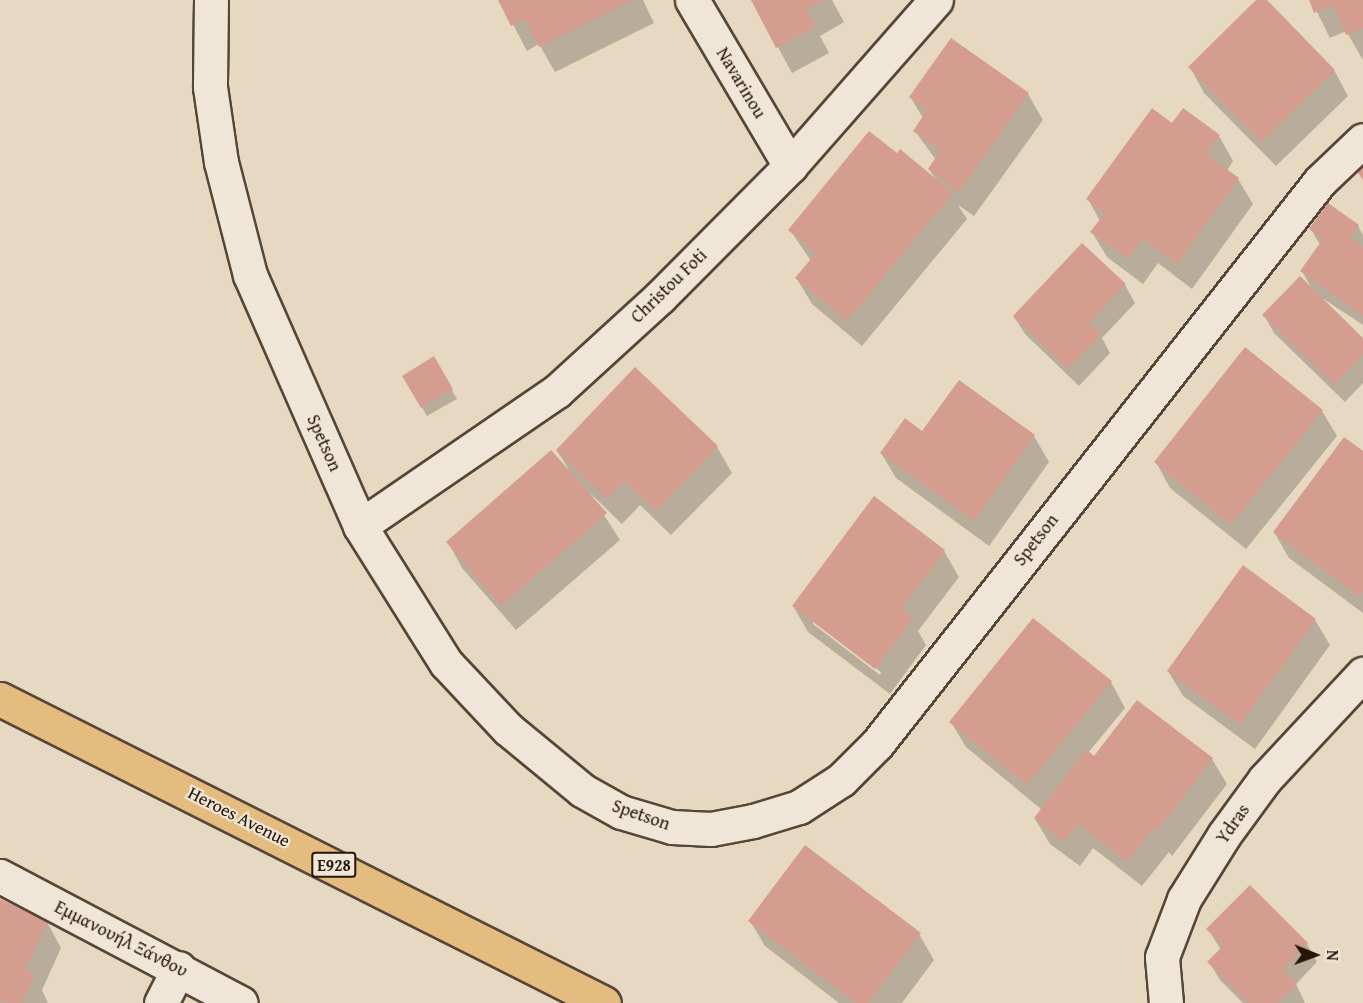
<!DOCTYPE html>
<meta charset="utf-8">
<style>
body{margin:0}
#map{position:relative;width:1363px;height:1003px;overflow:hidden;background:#e7d9c1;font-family:"Gentium Book Plus",serif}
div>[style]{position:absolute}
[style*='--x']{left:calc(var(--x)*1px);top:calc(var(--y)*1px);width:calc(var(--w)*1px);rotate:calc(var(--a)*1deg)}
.shadow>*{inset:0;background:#0003}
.building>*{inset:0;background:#d59c90}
.roads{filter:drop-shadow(2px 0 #564637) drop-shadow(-2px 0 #564637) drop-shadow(0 2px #564637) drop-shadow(0 -2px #564637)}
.minor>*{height:33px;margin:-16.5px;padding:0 16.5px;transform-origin:16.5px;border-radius:16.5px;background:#efe6d7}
.primary>*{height:33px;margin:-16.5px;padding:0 16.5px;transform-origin:16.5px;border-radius:16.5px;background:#e4bc80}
span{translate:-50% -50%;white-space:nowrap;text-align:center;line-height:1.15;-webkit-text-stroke:4.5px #efe6d7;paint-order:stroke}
.shield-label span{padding:2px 4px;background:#efe6d7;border:2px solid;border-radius:4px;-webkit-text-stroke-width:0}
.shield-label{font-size:16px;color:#261509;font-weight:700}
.street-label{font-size:18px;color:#261509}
.north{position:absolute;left:1285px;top:925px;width:60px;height:60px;-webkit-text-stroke:4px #efe6d7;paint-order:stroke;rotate:91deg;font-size:16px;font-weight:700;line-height:24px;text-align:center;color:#261509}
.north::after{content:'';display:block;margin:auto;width:21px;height:27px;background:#261509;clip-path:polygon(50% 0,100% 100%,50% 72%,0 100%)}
</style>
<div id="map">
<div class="shadow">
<i style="clip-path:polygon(500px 0,643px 0,654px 23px,555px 72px,539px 44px,527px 51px)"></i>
<i style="clip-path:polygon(752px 0,832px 0,844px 22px,820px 36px,829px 53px,792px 73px)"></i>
<i style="clip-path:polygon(1258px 0,1265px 0,1334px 70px,1348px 96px,1276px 166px,1204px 93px,1190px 67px)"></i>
<i style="clip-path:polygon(1311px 0,1363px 0,1363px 60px,1346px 31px,1330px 38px)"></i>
<i style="clip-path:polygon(1028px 94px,1043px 120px,974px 216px,958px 205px,967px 219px,862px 346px,812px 304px,797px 279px,811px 261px,790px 230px,897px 155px,936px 180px,929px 169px,936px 160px,915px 131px,923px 118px,911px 98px)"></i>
<i style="clip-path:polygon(1219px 136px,1233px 161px,1227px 171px,1238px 179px,1253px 204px,1192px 289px,1158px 263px,1143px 284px,1107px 257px,1092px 232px,1100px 221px,1088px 199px)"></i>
<i style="clip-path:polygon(1358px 226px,1363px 235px,1363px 325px,1316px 294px,1363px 340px,1363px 383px,1345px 402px,1274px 333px,1264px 315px,1312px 289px,1302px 271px,1320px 245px,1311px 229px)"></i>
<i style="clip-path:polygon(1082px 245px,1125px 285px,1135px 303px,1102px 338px,1110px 353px,1079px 386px,1025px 334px,1014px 317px)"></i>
<i style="clip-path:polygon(434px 359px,457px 399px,427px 416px,404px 376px)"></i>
<i style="clip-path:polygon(636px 369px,717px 447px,732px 473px,671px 535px,640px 505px,622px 524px,590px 493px,620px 540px,516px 630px,462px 568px,448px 542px,568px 468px,557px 451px)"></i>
<i style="clip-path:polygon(959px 382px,1034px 436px,1049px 462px,989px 546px,896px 478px,881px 453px,922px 433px)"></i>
<i style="clip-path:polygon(1322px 411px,1337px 436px,1246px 549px,1170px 488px,1156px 462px)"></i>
<i style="clip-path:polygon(1363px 453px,1363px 613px,1289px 558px,1274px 532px)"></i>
<i style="clip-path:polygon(evenodd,944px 551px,959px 577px,918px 631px,926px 645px,890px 694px,808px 632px,793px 606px,944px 551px,813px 620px,881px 672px,880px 675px,813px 624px,813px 620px)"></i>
<i style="clip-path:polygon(1315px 620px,1330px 645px,1255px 749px,1183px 696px,1168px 671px)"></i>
<i style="clip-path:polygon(1111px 682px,1125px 708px,1088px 753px,1095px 758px,1212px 759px,1227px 784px,1172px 856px,1169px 852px,1142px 886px,1093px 848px,1080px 866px,1050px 844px,1035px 819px,1042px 810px,966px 747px,951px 722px)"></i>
<i style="clip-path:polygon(1250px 887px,1307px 944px,1317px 962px,1296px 984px,1305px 1003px,1243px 1003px,1220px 980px,1209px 962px,1221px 950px,1208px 929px)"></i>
<i style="clip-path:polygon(0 901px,47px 922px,61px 948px,42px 990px,48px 1003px,0 1003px)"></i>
<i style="clip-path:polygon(750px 921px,919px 934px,934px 960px,902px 1003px,839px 1003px,765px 946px)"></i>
</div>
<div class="building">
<i style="clip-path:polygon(498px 0,634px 0,539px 47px,525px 19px,511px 26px)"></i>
<i style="clip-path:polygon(751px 0,824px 0,806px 10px,816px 27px,776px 48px)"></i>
<i style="clip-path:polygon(1256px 0,1267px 0,1335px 70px,1261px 142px,1188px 67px)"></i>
<i style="clip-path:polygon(1309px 0,1363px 0,1363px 28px,1346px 35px,1334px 5px,1314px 13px)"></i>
<i style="clip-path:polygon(951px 38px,1029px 93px,959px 192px,928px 169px,941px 150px,913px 131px,927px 110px,909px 97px)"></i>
<i style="clip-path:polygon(1152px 108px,1172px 123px,1183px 108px,1220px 135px,1206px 154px,1239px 178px,1177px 264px,1143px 239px,1128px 259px,1090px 232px,1105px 213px,1086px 199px)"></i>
<i style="clip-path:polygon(869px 131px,897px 153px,900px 149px,953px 193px,847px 321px,795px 278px,816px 253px,788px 230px)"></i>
<i style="clip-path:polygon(1363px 165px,1363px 180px,1356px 170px)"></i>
<i style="clip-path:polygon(1328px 203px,1359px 225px,1350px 237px,1363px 247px,1363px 316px,1300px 271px,1323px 239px,1309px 229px)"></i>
<i style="clip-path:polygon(1082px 243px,1126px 284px,1089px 323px,1101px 334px,1068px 369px,1013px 316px)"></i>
<i style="clip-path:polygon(1300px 276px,1363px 338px,1363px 355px,1334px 385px,1262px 315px)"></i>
<i style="clip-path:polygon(1245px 347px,1323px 410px,1231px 525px,1154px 462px)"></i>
<i style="clip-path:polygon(434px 356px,453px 389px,421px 408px,402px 376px)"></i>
<i style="clip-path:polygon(635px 367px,718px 446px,656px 511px,624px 481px,607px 499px,556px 450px)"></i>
<i style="clip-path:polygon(959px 380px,1035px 435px,974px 521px,880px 453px,905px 418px,922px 431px)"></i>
<i style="clip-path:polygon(1344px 437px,1363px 451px,1363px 592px,1360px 597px,1273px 532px)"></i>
<i style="clip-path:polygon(551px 450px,607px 513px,501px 606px,446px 542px)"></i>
<i style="clip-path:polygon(874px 496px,945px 550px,901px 609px,913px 618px,875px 669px,792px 606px)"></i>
<i style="clip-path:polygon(1243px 565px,1316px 619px,1240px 725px,1167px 671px)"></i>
<i style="clip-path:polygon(1033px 618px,1112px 681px,1027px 785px,949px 722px)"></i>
<i style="clip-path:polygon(1137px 700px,1213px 758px,1157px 831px,1154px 828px,1127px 862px,1078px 824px,1064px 842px,1034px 818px,1086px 749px,1094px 756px)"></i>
<i style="clip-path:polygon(805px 845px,921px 933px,868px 1003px,856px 1003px,748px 921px)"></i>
<i style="clip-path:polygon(1250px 885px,1308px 943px,1283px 969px,1297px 983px,1278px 1003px,1249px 1003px,1207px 962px,1223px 946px,1206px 929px)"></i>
<i style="clip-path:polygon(0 899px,48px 921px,25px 970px,35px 975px,22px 1003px,0 1002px)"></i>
</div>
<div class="roads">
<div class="minor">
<i style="--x:211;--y:0;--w:87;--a:90.7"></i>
<i style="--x:210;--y:87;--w:76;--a:81.7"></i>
<i style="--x:221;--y:162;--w:117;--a:75.6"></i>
<i style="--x:250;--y:275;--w:274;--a:66.3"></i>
<i style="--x:360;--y:526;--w:162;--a:57.9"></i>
<i style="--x:446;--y:663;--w:91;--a:46.8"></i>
<i style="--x:508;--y:729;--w:96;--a:39.5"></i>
<i style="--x:582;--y:790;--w:45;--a:29.4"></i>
<i style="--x:621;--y:812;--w:53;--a:16.4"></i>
<i style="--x:672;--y:827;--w:39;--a:3"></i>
<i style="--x:711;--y:829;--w:43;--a:-10.8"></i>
<i style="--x:753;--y:821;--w:48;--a:-16.9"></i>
<i style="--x:799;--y:807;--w:50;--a:-32.7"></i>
<i style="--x:841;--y:780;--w:51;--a:-45"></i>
<i style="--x:877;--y:744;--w:716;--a:-51.8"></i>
<i style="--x:1320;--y:181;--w:59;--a:-43.6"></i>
<i style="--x:692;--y:0;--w:193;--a:59.4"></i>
<i style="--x:360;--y:526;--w:239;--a:-34.4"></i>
<i style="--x:557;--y:391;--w:139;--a:-42.4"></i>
<i style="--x:660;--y:297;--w:185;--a:-45.2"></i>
<i style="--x:790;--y:166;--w:221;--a:-48.7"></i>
<i style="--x:0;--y:876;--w:272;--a:27.8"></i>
<i style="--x:161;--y:1003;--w:39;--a:-63"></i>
<i style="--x:1166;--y:1003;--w:46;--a:-95"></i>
<i style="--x:1162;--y:957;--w:62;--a:-69.2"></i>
<i style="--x:1184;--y:899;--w:75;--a:-58"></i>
<i style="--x:1224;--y:835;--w:69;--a:-53.8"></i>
<i style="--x:1265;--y:779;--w:144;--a:-47"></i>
</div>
<div class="primary">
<i style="--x:0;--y:699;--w:676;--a:26.72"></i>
</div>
</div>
<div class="shield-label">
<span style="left:334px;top:865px">E928</span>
</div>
<div class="street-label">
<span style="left:741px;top:83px;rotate:59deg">Navarinou</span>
<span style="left:669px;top:286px;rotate:-44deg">Christou Foti</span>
<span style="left:324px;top:443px;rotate:66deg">Spetson</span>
<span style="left:1036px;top:540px;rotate:-52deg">Spetson</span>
<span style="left:641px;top:815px;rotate:19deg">Spetson</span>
<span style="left:239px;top:817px;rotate:27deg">Heroes Avenue</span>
<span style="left:1233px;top:824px;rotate:-55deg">Ydras</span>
<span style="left:121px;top:939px;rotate:27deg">Εμμανουήλ Ξάνθου</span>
</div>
<div class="north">N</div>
</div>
